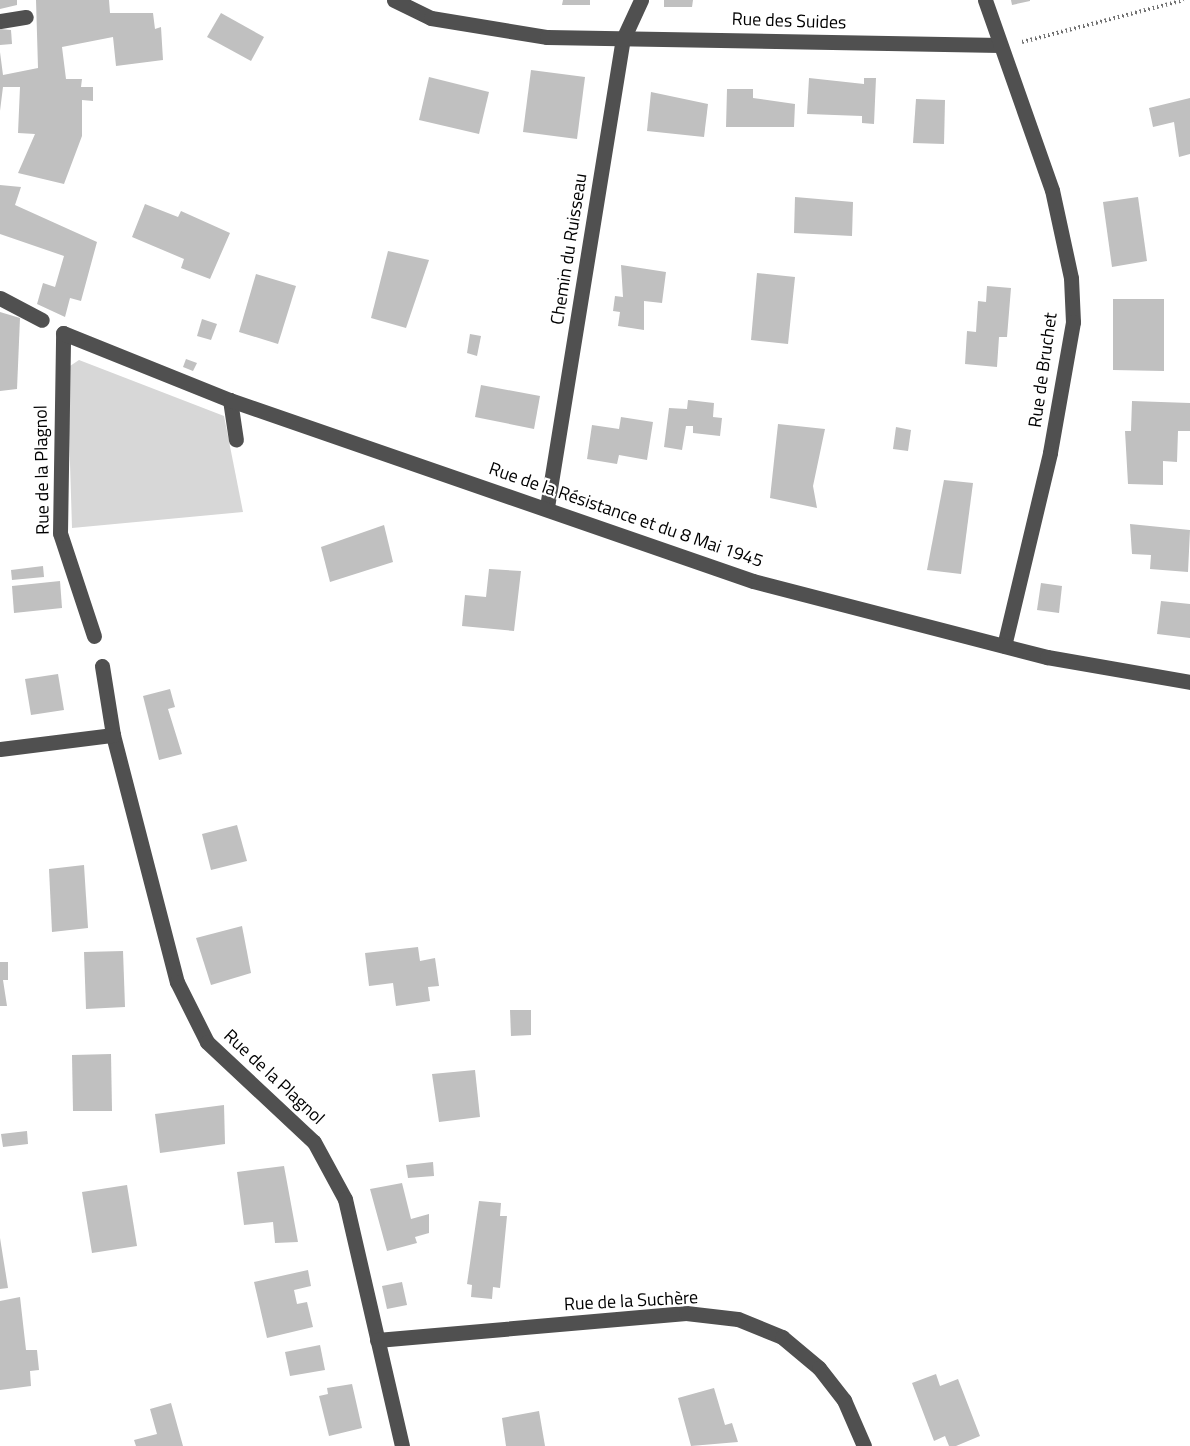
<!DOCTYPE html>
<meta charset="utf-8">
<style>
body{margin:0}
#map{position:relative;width:1190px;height:1446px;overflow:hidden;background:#fff;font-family:"Titillium Web",sans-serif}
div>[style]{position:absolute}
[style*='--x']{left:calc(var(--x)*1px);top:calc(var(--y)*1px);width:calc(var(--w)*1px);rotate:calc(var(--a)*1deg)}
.green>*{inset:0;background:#d7d7d7}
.building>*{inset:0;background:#c0c0c0}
.path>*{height:4px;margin-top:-2px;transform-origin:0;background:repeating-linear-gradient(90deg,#727272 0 1.5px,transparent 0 4.5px)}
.minor>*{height:15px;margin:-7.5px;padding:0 7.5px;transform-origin:7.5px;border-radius:7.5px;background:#505050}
span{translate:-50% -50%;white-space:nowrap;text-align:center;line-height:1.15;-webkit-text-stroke:4.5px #fff;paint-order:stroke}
.street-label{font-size:18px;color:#000}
</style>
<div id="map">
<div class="green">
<i style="clip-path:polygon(79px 360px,224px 416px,243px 512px,72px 528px,67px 368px)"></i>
</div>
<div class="building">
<i style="clip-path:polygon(0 0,17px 0,17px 5px,0 9px)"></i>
<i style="clip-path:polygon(36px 0,109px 0,110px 13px,153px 13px,155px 29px,161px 27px,163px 60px,116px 66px,113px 37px,62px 47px,66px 79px,82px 79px,81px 87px,93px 87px,93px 101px,82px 100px,82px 136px,64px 184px,18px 173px,35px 134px,18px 133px,20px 87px,3px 87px,0 111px,0 52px,3px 75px,38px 68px)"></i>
<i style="clip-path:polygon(563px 0,590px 0,590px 5px,562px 5px)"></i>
<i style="clip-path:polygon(664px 0,693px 0,692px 7px,664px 7px)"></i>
<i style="clip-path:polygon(1011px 0,1030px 0,1030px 1px,1012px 5px)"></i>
<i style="clip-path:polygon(221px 13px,264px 37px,251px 61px,207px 37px)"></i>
<i style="clip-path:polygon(0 29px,11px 30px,12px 44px,0 45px)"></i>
<i style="clip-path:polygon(531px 70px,585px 77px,577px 139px,523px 132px)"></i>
<i style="clip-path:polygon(429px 77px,489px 92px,479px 134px,419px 120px)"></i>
<i style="clip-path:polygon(809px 78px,864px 84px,864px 78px,876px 78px,874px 124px,862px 123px,862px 116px,807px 114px)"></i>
<i style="clip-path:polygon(727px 89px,753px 89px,753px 98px,795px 104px,794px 127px,726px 127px)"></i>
<i style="clip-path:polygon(651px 92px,708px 104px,704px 137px,647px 131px)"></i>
<i style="clip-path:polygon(1190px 98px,1190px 154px,1179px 157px,1174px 122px,1153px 127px,1149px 108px)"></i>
<i style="clip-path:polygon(916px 99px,945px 100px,944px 144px,913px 143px)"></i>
<i style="clip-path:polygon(0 185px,21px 187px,15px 205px,97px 242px,81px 301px,70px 298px,65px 317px,37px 304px,43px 283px,55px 287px,64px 256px,0 234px)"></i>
<i style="clip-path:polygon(795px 197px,853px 202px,852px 236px,794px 233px)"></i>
<i style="clip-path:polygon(1138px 197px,1147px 261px,1112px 267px,1103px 202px)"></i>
<i style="clip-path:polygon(145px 204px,178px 217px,181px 211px,230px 233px,210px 279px,181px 268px,184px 259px,132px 237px)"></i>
<i style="clip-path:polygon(388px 251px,429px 260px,406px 328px,371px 318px)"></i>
<i style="clip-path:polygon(621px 265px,666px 272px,662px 303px,644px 301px,644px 330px,618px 326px,620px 312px,613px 311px,615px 296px,623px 297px)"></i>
<i style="clip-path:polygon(757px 273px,795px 277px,788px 344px,751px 340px)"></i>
<i style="clip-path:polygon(256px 274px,296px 286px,278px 344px,239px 332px)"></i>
<i style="clip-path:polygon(987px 286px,1011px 288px,1007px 337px,999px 337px,997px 367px,965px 364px,967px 331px,976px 332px,978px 301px,986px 302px)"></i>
<i style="clip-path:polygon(1113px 299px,1164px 299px,1164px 371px,1113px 370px)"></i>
<i style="clip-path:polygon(0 312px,20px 318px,17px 389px,0 391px)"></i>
<i style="clip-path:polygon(202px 319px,217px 324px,211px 340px,197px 336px)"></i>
<i style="clip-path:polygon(470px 334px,481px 336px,477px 356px,467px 353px)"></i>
<i style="clip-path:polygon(186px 359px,197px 363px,193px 371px,183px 367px)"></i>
<i style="clip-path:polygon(481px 385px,540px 396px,534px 429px,475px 417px)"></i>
<i style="clip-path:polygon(688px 400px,714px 403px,713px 417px,722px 418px,720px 436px,693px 433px,693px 426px,686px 426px,682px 450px,664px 447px,669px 408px,687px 409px)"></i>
<i style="clip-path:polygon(1132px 401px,1190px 403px,1190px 431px,1178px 431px,1177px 462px,1163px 461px,1163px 485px,1128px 484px,1125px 431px,1131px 431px)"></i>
<i style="clip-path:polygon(621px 417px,653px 422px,647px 460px,619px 455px,617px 464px,587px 459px,592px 425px,619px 429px)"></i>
<i style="clip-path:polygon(778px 424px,825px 429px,813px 486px,817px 508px,770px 498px)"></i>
<i style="clip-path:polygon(896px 427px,911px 430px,908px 451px,893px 449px)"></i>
<i style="clip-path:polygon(944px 480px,973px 483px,961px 574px,927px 570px)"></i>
<i style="clip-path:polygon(1130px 524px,1190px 530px,1188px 572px,1150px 569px,1151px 555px,1132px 554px)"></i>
<i style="clip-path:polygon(384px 525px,393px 562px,330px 582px,321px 547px)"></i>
<i style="clip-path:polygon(43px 566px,44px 577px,12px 580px,11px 570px)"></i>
<i style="clip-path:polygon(489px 569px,521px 571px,514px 631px,462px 626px,465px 595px,486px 597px)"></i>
<i style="clip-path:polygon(60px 581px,62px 608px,14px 613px,12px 586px)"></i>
<i style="clip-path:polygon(1041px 583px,1062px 586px,1059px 613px,1037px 610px)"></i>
<i style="clip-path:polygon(1161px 601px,1190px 604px,1190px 638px,1157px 634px)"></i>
<i style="clip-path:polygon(58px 674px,64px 710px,31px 715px,25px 679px)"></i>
<i style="clip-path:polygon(170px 689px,175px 707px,168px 709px,182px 754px,159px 760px,143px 696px)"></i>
<i style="clip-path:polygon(237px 825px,247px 861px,211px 870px,202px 834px)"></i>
<i style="clip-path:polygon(84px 865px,88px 928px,52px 932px,49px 869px)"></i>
<i style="clip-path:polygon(242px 926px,251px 973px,211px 985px,196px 938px)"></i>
<i style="clip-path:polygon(418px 947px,420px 961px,435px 958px,439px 986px,428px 987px,430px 1001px,396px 1006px,393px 983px,369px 986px,365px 953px)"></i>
<i style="clip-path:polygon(123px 951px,125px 1007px,86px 1009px,84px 952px)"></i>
<i style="clip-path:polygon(0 962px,8px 962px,8px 980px,3px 980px,7px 1006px,0 1006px)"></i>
<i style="clip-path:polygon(510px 1010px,531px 1010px,531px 1035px,511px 1036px)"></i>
<i style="clip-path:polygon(111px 1054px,112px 1111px,73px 1111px,72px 1055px)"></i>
<i style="clip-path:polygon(475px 1070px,480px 1117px,439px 1122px,432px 1074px)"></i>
<i style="clip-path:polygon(224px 1105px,225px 1144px,160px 1153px,155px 1114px)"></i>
<i style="clip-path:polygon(27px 1131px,28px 1144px,3px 1147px,1px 1134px)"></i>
<i style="clip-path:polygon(433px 1162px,434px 1176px,408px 1178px,406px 1165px)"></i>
<i style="clip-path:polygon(284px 1166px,298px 1242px,275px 1243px,273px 1222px,244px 1225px,237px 1172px)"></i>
<i style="clip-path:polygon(402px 1183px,411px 1219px,429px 1214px,429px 1233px,415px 1237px,417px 1243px,387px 1251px,370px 1189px)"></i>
<i style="clip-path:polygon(127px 1185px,137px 1246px,92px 1253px,82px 1192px)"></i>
<i style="clip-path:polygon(479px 1201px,501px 1203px,500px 1216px,507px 1216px,500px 1288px,493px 1287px,492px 1299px,471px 1297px,472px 1285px,467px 1284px)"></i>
<i style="clip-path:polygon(0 1238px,8px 1288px,0 1289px)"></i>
<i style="clip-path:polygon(308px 1270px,311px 1286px,294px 1290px,297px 1304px,307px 1302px,313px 1327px,267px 1338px,254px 1282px)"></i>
<i style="clip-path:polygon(402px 1282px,407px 1305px,387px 1309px,382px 1286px)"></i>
<i style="clip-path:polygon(20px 1297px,26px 1350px,37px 1350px,39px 1370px,30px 1371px,31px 1386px,0 1390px,0 1301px)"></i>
<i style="clip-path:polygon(320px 1345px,325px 1370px,290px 1376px,285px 1352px)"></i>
<i style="clip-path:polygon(936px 1374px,940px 1386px,958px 1379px,980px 1436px,956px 1446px,949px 1446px,945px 1436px,934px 1441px,912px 1383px)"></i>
<i style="clip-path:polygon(352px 1384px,362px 1428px,329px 1436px,319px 1396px,328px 1394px,327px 1388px)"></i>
<i style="clip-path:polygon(714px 1388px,725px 1425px,732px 1423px,738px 1442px,691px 1446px,678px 1398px)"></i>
<i style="clip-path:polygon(171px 1403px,183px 1446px,136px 1446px,134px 1440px,157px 1434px,150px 1409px)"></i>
<i style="clip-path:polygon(539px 1411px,545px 1446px,506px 1446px,502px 1418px)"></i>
</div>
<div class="path">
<i style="--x:1022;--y:42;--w:167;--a:-14.5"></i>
</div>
<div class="minor">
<i style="--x:394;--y:0;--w:41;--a:25.9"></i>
<i style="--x:431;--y:18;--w:118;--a:9.3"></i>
<i style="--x:547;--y:37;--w:453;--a:1"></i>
<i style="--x:985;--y:0;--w:201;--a:70.6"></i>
<i style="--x:1052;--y:190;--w:90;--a:77.8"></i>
<i style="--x:1071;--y:278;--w:44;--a:87.4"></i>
<i style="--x:1073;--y:322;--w:133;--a:100"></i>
<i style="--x:1050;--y:453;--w:198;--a:103.4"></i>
<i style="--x:0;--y:21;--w:26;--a:-9"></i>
<i style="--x:0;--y:298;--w:47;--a:27.6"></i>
<i style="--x:230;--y:400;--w:40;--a:81.5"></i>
<i style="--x:547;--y:507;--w:474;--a:-80.8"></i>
<i style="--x:623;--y:39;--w:43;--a:-65.2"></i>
<i style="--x:94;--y:636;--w:108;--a:-108.3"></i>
<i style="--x:60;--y:533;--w:200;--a:-89.1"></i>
<i style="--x:63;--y:333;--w:180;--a:21.9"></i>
<i style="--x:230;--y:400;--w:553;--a:19.09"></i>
<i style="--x:753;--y:581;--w:304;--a:14.5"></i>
<i style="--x:1047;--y:657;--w:145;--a:9.9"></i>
<i style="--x:102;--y:666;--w:70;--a:80.9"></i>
<i style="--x:113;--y:735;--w:255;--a:75.5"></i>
<i style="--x:177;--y:982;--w:67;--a:63.4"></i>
<i style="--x:207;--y:1042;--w:146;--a:43.1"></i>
<i style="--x:314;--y:1142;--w:65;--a:61.5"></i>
<i style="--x:345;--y:1199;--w:253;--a:77"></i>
<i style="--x:0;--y:749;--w:114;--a:-7.1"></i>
<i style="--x:377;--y:1340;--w:310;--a:-5"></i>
<i style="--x:686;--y:1313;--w:52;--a:6.6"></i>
<i style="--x:738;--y:1319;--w:48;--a:22.2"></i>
<i style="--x:782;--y:1337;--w:48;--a:40"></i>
<i style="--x:819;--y:1368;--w:41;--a:52"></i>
<i style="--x:844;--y:1400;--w:50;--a:66.5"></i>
</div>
<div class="street-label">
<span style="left:789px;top:21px;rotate:2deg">Rue des Suides</span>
<span style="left:569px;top:249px;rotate:-81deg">Chemin du Ruisseau</span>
<span style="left:1043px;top:370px;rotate:-82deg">Rue de Bruchet</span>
<span style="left:42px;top:470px;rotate:-91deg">Rue de la Plagnol</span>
<span style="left:626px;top:515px;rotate:19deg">Rue de la Résistance et du 8 Mai 1945</span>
<span style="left:274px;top:1077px;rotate:43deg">Rue de la Plagnol</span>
<span style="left:631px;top:1301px;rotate:-3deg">Rue de la Suchère</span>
</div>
</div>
